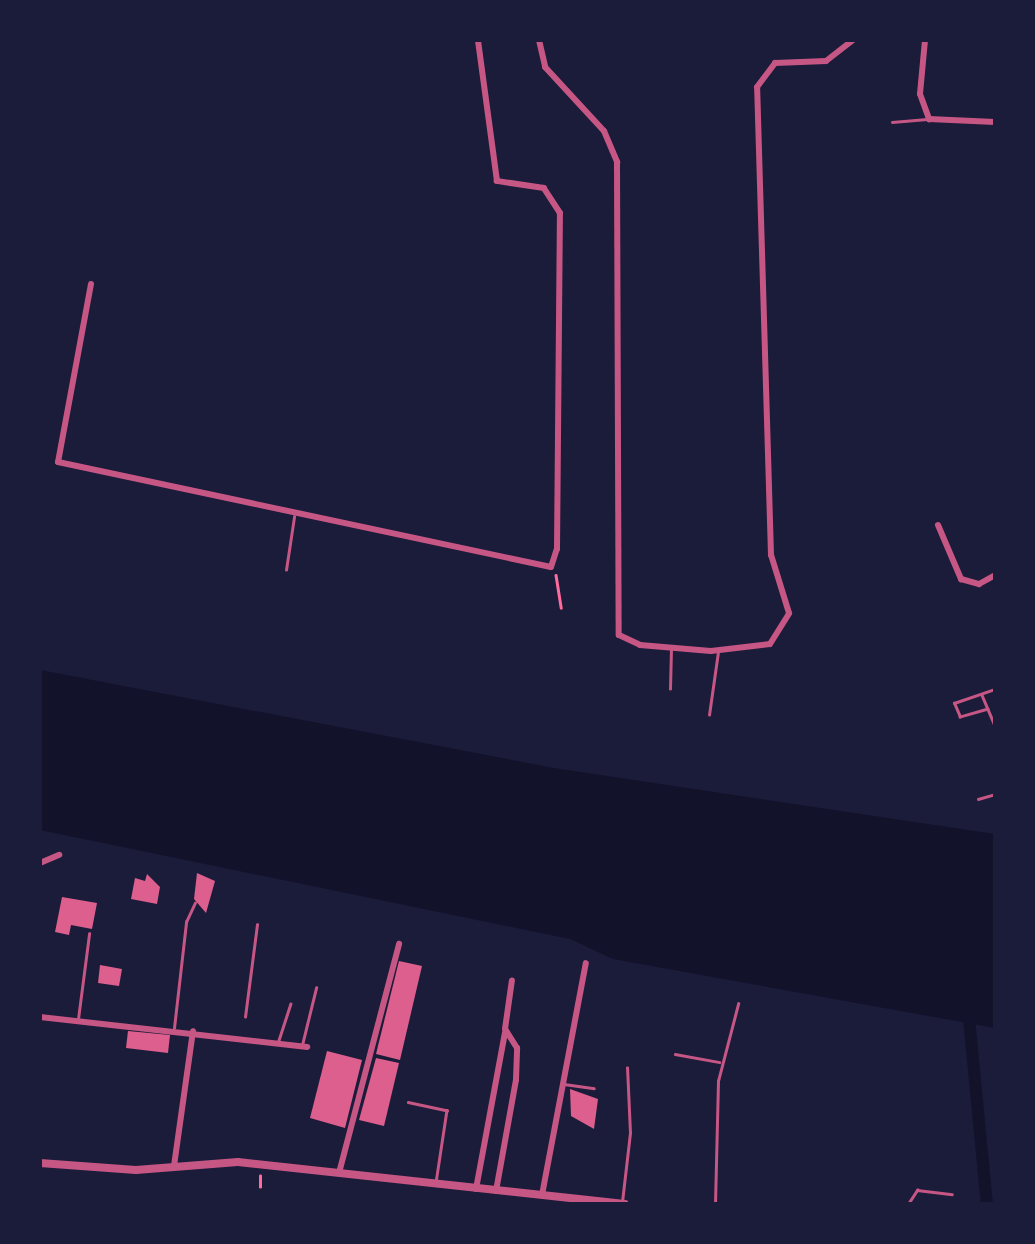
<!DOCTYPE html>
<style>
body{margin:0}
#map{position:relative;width:1035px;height:1244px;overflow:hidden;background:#1b1b3a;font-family:"PT Sans Narrow",sans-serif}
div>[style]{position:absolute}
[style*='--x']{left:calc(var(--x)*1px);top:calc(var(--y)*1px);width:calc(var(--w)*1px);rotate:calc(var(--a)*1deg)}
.water>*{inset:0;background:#12122b}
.canal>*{height:12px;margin:-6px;padding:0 6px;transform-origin:6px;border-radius:6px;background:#12122b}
.building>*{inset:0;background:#dd5f8e}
.path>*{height:2.5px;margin:-1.25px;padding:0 1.25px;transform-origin:1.25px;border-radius:1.25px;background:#ff6b9d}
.service>*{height:2.5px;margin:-1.25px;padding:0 1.25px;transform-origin:1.25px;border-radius:1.25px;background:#c65784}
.minor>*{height:6px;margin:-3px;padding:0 3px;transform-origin:3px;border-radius:3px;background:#c65784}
.tertiary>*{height:8px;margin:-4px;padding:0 4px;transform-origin:4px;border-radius:4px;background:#c65784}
span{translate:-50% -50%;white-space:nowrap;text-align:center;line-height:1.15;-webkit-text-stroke:10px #1b1b3a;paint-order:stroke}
.frame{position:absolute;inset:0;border:42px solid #1b1b3a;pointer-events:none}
</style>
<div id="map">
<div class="water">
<i style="clip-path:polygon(40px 670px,554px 768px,995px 834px,995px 1028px,613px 959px,570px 939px,40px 830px)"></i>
</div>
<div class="canal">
<i style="--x:968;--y:1008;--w:197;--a:84.5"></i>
</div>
<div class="building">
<i style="clip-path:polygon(197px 873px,215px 881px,206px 913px,194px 899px)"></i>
<i style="clip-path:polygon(147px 874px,160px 887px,157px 904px,131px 899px,135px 878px,145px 881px)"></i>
<i style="clip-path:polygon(62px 897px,97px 903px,92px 929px,71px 925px,69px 935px,55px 932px)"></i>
<i style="clip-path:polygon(399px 961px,422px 966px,400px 1060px,376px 1054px)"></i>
<i style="clip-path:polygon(100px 965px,122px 969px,119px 986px,98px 983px)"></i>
<i style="clip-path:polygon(128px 1031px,170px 1035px,168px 1053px,126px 1048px)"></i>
<i style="clip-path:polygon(327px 1051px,362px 1060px,345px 1128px,310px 1118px)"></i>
<i style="clip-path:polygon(376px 1058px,399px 1063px,384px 1126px,359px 1120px)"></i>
<i style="clip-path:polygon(570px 1089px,598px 1099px,594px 1129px,571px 1116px)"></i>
</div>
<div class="path">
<i style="--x:556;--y:575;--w:33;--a:81"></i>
<i style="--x:260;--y:1187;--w:11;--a:-90"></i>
</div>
<div class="service">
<i style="--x:892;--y:122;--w:35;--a:-5"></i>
<i style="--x:286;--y:570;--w:54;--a:-81.4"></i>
<i style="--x:670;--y:689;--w:40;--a:-88.6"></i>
<i style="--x:982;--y:695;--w:34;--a:67"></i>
<i style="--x:988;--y:709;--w:29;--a:164"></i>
<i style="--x:960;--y:717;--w:15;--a:-113"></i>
<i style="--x:954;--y:703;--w:43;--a:-18.9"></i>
<i style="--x:709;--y:715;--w:64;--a:-81.9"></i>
<i style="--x:978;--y:799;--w:18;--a:-16"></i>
<i style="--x:245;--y:1017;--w:93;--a:-82.6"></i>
<i style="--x:78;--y:1019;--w:86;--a:-82.6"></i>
<i style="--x:174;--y:1028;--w:107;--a:-83.5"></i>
<i style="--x:186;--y:922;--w:21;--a:-65"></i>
<i style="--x:278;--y:1042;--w:40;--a:-72"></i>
<i style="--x:302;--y:1045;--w:59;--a:-76.2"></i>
<i style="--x:675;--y:1054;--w:45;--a:10.3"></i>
<i style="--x:564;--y:1084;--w:30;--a:8"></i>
<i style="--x:408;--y:1102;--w:40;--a:12"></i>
<i style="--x:447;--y:1110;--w:74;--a:98.6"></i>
<i style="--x:622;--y:1202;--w:69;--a:-83.4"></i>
<i style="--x:630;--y:1133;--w:65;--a:-92.6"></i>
<i style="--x:715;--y:1204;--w:123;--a:-88.6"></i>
<i style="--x:718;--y:1081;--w:80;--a:-75.4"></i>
<i style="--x:908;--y:1204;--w:17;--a:-57"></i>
<i style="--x:917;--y:1190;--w:35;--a:7"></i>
</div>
<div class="minor">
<i style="--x:539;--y:40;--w:28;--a:77"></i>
<i style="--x:545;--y:67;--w:87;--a:47.3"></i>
<i style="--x:604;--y:131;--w:34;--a:67"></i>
<i style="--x:617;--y:162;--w:473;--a:89.8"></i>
<i style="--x:619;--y:635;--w:23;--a:25"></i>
<i style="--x:640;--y:645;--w:71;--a:4.8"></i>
<i style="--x:711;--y:651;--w:59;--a:-6.8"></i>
<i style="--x:770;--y:644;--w:36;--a:-58"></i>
<i style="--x:789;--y:613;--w:61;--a:-107.2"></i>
<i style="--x:771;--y:555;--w:468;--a:-91.7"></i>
<i style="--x:757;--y:87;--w:30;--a:-53"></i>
<i style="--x:775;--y:63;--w:51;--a:-2.2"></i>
<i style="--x:826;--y:61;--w:34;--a:-38"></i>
<i style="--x:925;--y:40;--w:54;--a:95.3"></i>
<i style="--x:920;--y:94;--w:27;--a:70"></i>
<i style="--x:929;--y:119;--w:66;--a:2.6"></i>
<i style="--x:91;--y:284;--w:181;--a:100.5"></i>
<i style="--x:58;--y:462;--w:504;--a:12.02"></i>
<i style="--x:551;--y:567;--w:19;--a:-72"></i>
<i style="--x:557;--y:549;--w:336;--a:-89.5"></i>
<i style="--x:560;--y:213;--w:30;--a:-123"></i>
<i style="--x:544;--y:188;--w:48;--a:-171.5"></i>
<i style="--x:497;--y:181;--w:142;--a:-97.7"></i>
<i style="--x:938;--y:525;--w:59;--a:66.9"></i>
<i style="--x:961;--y:579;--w:19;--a:16"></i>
<i style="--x:979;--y:584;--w:18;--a:-29"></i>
<i style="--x:40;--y:863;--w:21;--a:-23"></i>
<i style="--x:40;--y:1017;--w:269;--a:6.4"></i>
<i style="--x:174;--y:1166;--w:136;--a:-82"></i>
<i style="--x:339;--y:1173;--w:237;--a:-75.3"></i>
<i style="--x:476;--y:1189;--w:159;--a:-79.5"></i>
<i style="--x:496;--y:1191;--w:113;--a:-79.8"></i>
<i style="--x:516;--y:1080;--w:32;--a:-88"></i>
<i style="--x:517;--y:1048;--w:22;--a:-122"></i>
<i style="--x:505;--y:1029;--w:49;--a:-81.9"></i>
<i style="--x:542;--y:1195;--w:236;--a:-79.3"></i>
</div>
<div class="tertiary">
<i style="--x:40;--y:1163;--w:96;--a:4.2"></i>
<i style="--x:136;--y:1170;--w:102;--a:-4.5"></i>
<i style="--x:238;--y:1162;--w:389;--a:6.2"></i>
</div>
<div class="frame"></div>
</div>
